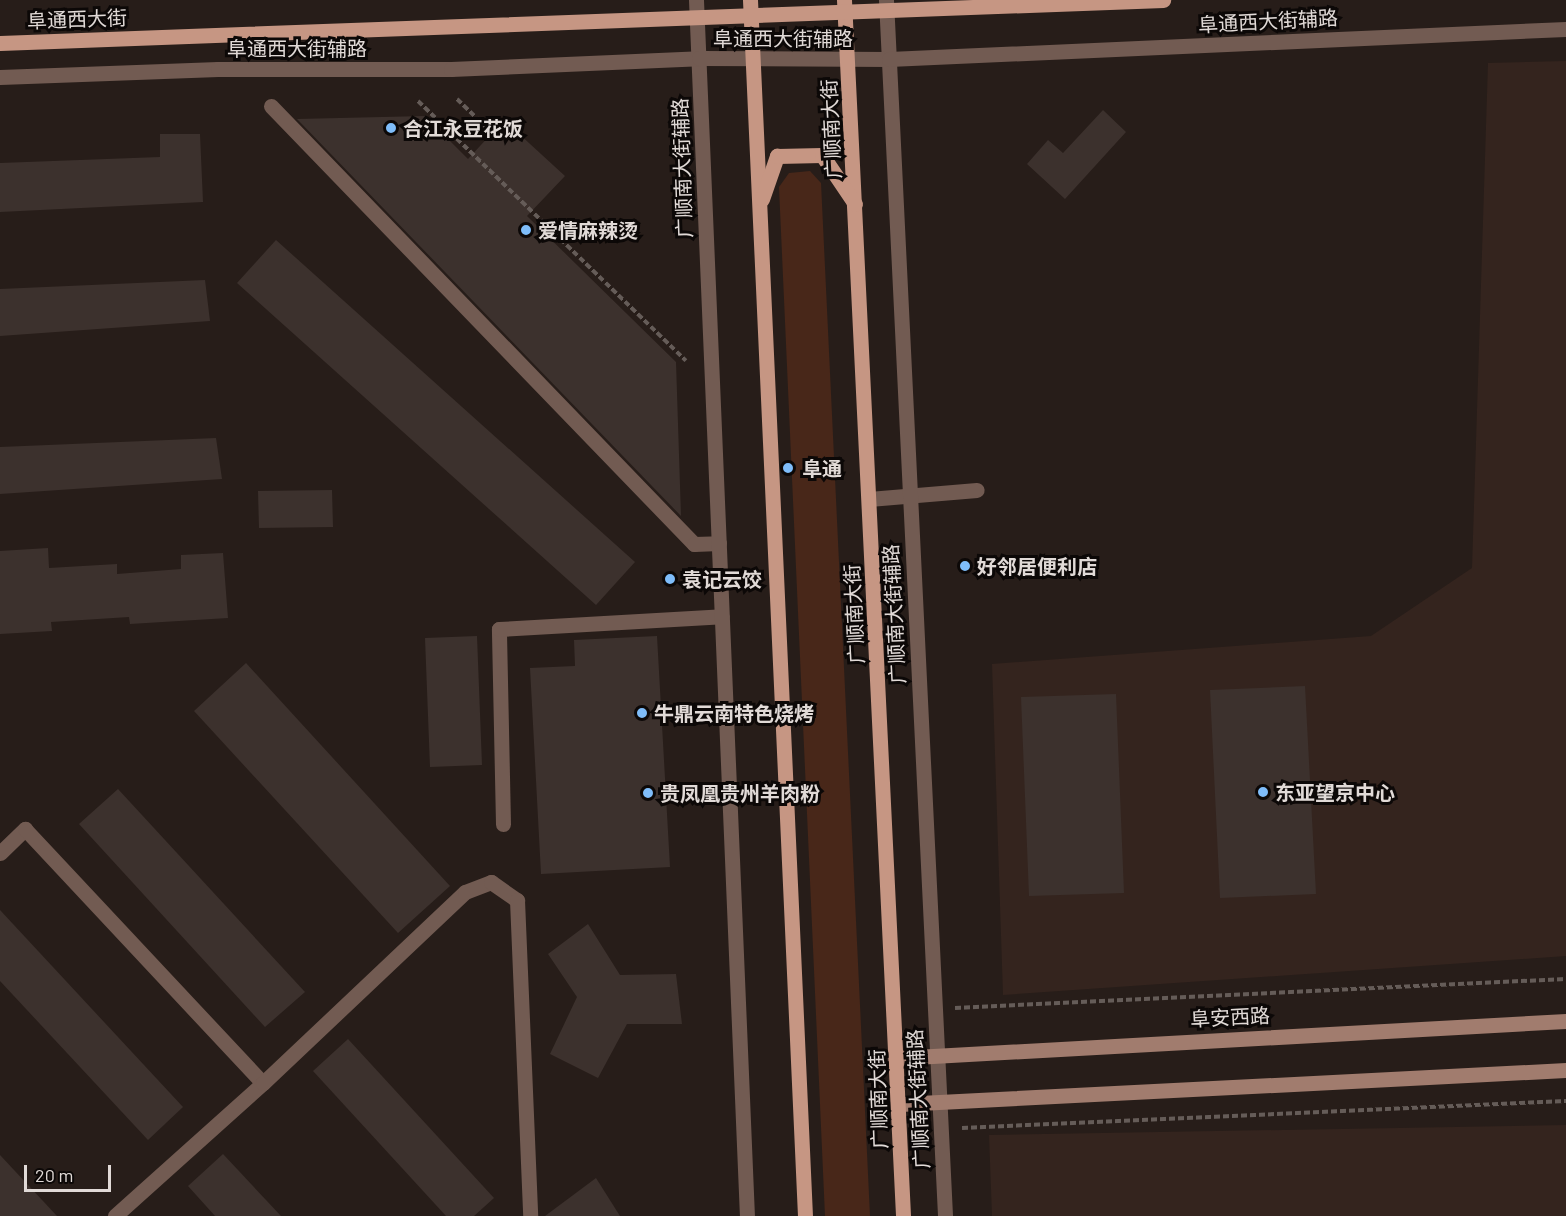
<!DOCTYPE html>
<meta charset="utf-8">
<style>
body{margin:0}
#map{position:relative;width:1566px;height:1216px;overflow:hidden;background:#271d19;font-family:Barlow,"Noto Sans SC",sans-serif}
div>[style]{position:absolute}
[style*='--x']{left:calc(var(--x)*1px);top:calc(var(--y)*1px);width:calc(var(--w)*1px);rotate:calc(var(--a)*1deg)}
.built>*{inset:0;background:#34241e}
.green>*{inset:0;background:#482719}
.building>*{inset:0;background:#3c312d}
.path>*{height:4px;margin-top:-2px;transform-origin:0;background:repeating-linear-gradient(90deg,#655c58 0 6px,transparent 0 9px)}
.lane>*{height:15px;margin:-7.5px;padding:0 7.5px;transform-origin:7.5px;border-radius:7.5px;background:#725b52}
.street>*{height:15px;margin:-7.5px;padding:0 7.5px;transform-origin:7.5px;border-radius:7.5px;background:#725b52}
.secondary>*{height:15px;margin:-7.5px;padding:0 7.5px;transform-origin:7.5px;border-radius:7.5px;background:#a17c6e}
.primary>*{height:15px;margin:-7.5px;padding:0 7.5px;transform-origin:7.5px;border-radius:7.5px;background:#c69683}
.dots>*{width:16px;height:16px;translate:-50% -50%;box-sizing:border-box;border:3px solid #0c0807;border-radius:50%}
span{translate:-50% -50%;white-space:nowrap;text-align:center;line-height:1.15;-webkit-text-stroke:6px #0c0807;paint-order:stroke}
.street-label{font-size:20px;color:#e1dad7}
.poi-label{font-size:20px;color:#e1dad7;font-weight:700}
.left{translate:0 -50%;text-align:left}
.scale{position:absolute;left:24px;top:1165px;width:87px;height:27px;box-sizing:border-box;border:3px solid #e1dad7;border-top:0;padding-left:8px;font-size:18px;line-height:21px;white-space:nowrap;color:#e1dad7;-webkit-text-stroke:4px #0c0807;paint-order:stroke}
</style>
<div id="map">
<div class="built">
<i style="clip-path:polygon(1566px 61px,1566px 956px,1003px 995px,992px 664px,1371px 636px,1472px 568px,1488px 63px)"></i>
<i style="clip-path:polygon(1566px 1125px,1566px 1216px,992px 1216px,989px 1135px)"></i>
</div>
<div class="green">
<i style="clip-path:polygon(810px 171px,821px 183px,870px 1216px,825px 1216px,779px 187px,789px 173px)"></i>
</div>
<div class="building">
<i style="clip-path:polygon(1103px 110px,1126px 132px,1065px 199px,1027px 164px,1048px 140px,1063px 153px)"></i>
<i style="clip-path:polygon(425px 116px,468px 159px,504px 120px,565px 176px,527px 216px,676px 362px,681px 516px,297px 119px)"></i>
<i style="clip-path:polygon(160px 134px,200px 134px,203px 202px,0 212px,0 163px,160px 157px)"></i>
<i style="clip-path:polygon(276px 240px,635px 562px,596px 605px,237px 283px)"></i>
<i style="clip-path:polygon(205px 280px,210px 321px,0 336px,0 289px)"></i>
<i style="clip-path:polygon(216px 438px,222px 479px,0 494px,0 447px)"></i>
<i style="clip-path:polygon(332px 490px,333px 527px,259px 528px,258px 491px)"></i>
<i style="clip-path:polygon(48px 548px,49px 568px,117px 564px,117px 574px,181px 569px,181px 555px,223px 553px,228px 618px,130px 624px,129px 617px,51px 622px,52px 631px,0 634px,0 551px)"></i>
<i style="clip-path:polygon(477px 636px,482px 765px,430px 767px,425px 638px)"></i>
<i style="clip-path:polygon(657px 636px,670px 867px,541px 874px,530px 668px,575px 666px,574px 640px)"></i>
<i style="clip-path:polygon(246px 663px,450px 886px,398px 933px,194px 711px)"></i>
<i style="clip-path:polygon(1305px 686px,1316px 894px,1220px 898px,1210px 690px)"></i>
<i style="clip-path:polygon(1116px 694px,1124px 893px,1029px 896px,1021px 697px)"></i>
<i style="clip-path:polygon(118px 789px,305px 992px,265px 1027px,79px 824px)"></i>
<i style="clip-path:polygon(0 910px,183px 1107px,148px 1140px,0 981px)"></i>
<i style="clip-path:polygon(588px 924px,620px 975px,676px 974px,682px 1024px,627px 1024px,598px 1078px,550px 1054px,577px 997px,548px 954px)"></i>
<i style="clip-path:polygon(348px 1039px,494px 1198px,474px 1216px,446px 1216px,313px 1071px)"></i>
<i style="clip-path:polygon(223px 1154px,281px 1216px,215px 1216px,188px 1186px)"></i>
<i style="clip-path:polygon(0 1155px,57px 1216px,0 1216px)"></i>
<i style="clip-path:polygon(596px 1178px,620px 1216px,545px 1216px)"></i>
</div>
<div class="path">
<i style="--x:457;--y:99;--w:49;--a:44.2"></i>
<i style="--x:418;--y:101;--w:373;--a:44.1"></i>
<i style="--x:955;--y:1008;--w:612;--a:-2.72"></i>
<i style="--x:962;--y:1128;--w:605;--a:-2.56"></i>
</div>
<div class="lane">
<i style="--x:271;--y:106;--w:609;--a:46"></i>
<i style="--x:694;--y:544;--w:25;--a:-2"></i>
<i style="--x:869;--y:499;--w:108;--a:-4.8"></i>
<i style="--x:503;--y:824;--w:195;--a:-91.2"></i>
<i style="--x:499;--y:629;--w:223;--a:-3.3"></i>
</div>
<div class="street">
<i style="--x:696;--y:0;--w:1217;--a:87.6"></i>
<i style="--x:886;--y:0;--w:1217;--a:87.22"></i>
<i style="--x:0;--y:77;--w:218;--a:-2.1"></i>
<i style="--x:218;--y:69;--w:233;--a:0"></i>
<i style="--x:451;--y:69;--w:248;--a:-2.5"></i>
<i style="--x:699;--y:58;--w:190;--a:0.3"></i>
<i style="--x:889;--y:59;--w:678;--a:-2.54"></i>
<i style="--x:0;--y:853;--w:35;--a:-44"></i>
<i style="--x:25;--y:829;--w:348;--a:46.9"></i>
<i style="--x:263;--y:1083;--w:199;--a:138.1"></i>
<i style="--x:263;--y:1083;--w:278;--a:-43.4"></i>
<i style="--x:465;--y:892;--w:28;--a:-21"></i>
<i style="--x:491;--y:882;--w:32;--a:35"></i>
<i style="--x:517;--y:900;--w:316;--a:87.6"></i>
</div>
<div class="secondary">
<i style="--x:897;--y:1058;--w:670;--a:-3.17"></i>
<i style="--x:900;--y:1104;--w:667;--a:-2.92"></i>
</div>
<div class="primary">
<i style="--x:750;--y:0;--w:1217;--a:87.41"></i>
<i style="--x:844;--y:0;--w:1217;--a:87.22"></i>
<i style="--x:0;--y:43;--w:1164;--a:-2.12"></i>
<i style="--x:762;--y:199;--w:46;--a:-70.8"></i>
<i style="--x:777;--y:156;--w:45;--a:-1.3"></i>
<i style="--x:822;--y:155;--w:59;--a:56"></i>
</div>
<div class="dots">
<i style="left:391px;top:128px;background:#7fbdfa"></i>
<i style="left:526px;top:230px;background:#7fbdfa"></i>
<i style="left:788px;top:468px;background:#7fbdfa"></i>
<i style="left:965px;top:566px;background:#7fbdfa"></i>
<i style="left:670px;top:579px;background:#7fbdfa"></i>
<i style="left:642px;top:713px;background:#7fbdfa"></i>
<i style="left:1263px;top:792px;background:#7fbdfa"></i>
<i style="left:648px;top:793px;background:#7fbdfa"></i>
</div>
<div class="street-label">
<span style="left:77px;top:19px;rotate:-2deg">阜通西大街</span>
<span style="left:1268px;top:21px;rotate:-3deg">阜通西大街辅路</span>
<span style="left:783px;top:38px">阜通西大街辅路</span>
<span style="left:297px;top:48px">阜通西大街辅路</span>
<span style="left:831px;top:129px;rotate:-93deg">广顺南大街</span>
<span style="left:682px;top:168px;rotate:-92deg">广顺南大街辅路</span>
<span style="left:854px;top:614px;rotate:-93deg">广顺南大街</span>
<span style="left:894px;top:614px;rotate:-93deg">广顺南大街辅路</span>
<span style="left:1230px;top:1017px;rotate:-3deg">阜安西路</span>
<span style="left:878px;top:1099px;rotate:-92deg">广顺南大街</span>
<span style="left:918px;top:1099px;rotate:-93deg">广顺南大街辅路</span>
</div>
<div class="poi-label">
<span class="left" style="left:403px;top:128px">合江永豆花饭</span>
<span class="left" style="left:538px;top:230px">爱情麻辣烫</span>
<span class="left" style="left:802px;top:468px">阜通</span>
<span class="left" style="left:977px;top:566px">好邻居便利店</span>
<span class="left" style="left:682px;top:579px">袁记云饺</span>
<span class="left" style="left:654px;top:713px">牛鼎云南特色烧烤</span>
<span class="left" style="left:1275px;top:792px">东亚望京中心</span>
<span class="left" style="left:660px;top:793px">贵凤凰贵州羊肉粉</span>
</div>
<div class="scale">20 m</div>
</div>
